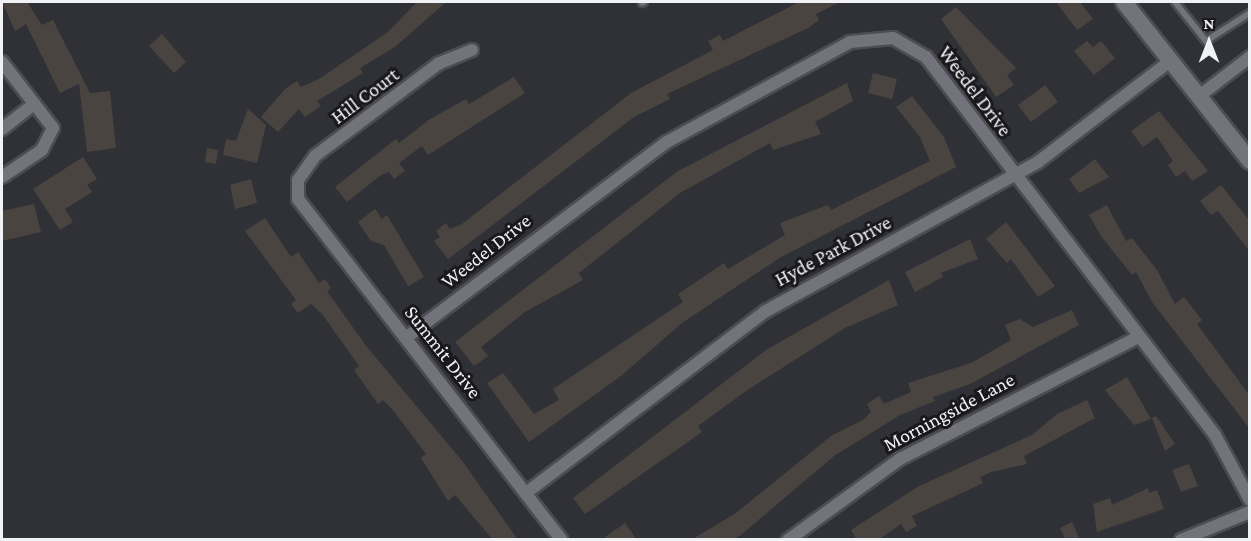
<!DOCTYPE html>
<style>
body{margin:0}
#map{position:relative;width:1251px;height:541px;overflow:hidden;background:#303137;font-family:"Crimson Pro",serif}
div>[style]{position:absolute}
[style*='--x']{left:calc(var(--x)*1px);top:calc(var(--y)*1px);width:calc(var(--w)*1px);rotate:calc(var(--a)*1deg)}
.building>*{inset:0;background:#49443f}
.roads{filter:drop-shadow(2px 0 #4c4d52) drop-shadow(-2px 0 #4c4d52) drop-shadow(0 2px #4c4d52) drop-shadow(0 -2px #4c4d52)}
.lane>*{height:6px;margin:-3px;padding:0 3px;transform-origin:3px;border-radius:3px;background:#73747b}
.street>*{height:12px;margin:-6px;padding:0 6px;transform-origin:6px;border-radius:6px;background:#73747b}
.secondary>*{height:16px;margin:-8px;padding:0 8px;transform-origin:8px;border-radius:8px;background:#73747b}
span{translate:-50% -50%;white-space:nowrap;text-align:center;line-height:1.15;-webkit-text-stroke:6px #19191c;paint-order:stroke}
.street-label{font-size:20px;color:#f1f2f6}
.frame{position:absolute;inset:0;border:3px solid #f1f2f6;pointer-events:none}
.north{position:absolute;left:1179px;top:12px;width:60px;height:60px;-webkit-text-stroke:4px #19191c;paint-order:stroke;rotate:0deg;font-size:16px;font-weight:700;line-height:24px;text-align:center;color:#f1f2f6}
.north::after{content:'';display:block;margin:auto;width:21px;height:27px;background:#f1f2f6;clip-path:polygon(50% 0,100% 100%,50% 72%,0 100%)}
</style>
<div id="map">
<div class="building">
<i style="clip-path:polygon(2px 2px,27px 2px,42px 25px,53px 20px,90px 93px,110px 91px,116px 148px,87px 152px,79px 84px,60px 93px,26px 24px,15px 31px)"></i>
<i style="clip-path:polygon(417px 2px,446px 2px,395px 47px,360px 68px,363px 73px,317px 101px,321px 106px,305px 117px,299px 109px,278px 132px,261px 117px,285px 89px,297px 81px,301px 87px,319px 79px,388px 32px)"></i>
<i style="clip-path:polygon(799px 2px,840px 2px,816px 14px,819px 20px,808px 28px,667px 94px,670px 99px,634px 117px,448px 259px,434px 241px,440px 237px,436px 231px,446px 223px,450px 229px,462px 224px,631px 93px,713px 50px,708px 41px,720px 35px,723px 41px)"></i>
<i style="clip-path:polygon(1056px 2px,1080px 2px,1093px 19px,1077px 30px)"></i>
<i style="clip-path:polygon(956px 7px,1016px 68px,1007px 75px,1014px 85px,996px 97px,941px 19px)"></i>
<i style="clip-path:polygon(162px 34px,186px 62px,174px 73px,149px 46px)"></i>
<i style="clip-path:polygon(1087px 41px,1093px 47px,1101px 41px,1115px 58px,1094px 75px,1074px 51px)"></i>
<i style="clip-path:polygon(873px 73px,897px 79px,892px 99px,868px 93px)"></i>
<i style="clip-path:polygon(514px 77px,525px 93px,428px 155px,422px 146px,399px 163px,405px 171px,394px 179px,389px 172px,381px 175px,347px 202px,335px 187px,396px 139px,399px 143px,430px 119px,466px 99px,469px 104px)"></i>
<i style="clip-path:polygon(847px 83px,853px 101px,815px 122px,821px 134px,773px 150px,770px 143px,680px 193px,579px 273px,583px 280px,525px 312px,481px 347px,488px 356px,474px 366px,455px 342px,678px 171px)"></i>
<i style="clip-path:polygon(1045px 85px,1058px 102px,1031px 122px,1018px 105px)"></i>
<i style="clip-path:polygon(912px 96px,944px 137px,956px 167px,781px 257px,682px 323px,621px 376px,529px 442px,487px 383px,503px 373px,534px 414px,559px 400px,553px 389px,683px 302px,678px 294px,724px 263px,728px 269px,785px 235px,780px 223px,828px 205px,831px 210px,930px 161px,920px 137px,896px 107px)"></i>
<i style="clip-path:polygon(248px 109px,266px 125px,257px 163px,223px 155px,226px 139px,236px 141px)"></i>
<i style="clip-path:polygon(1159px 111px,1208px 171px,1192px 181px,1185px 171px,1176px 177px,1168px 165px,1173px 161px,1157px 137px,1143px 147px,1131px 131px)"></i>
<i style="clip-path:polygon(207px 148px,218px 150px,216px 164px,205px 162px)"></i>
<i style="clip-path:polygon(83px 157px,97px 179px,87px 185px,92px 192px,65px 209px,73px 222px,60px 230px,33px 189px)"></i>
<i style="clip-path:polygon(1095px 159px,1109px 177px,1079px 193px,1069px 179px)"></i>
<i style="clip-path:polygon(251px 179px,257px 203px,235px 209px,230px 185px)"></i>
<i style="clip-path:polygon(1221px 185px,1250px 221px,1250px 252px,1218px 211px,1211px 215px,1200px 201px)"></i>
<i style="clip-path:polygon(34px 204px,41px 232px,2px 241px,2px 211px)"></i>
<i style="clip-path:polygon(1107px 205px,1126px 241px,1132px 238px,1157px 270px,1175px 304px,1184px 297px,1202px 320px,1197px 324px,1250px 396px,1250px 429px,1152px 302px,1136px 272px,1132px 275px,1101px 236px,1089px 215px)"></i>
<i style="clip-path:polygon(375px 209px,382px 219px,387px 215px,424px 277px,408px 286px,384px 245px,371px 241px,358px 222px)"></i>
<i style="clip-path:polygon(265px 218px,291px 257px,298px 252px,319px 283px,325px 279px,331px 288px,327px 291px,367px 347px,463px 462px,518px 540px,493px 540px,455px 495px,448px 501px,421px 458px,426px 454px,392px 409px,383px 400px,378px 404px,354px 370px,359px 366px,322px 314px,311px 304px,298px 313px,291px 304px,296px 300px,245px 231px)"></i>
<i style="clip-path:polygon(1006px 222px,1055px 286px,1038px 297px,1011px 259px,1007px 263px,986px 239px)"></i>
<i style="clip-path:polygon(970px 239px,978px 259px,941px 273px,943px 277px,915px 292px,905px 272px)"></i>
<i style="clip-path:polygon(889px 280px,898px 305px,845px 328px,746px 391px,698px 426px,702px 432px,585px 514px,573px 498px,766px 350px)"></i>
<i style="clip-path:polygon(1072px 310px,1079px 325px,970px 384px,933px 397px,935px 401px,900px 415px,834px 456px,742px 534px,733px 540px,691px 540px,736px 513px,831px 436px,863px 420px,871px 412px,867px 404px,879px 396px,884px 404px,911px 392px,908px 383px,971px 363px,1011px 340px,1005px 325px,1020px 319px,1033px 327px)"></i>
<i style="clip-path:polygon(1127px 377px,1151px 419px,1134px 425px,1105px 390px)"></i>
<i style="clip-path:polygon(1087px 400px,1095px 418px,1024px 456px,1027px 464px,991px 472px,980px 477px,983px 483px,912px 516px,917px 526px,906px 532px,901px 524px,878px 540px,857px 540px,851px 530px,919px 486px,1032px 435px,1057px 414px)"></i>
<i style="clip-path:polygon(1156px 416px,1175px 444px,1165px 451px,1152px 418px)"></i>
<i style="clip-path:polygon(1189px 464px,1198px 486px,1181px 492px,1172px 470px)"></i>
<i style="clip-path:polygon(1148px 488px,1149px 493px,1157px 490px,1164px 509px,1097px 532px,1093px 504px,1110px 498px,1112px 505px)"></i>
<i style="clip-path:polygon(1072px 522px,1080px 540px,1066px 540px,1060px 528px)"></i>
<i style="clip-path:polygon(625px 523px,637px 540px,601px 540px)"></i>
</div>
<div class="roads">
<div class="lane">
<i style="--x:1175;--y:2;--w:50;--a:51.5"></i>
<i style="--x:1206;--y:41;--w:52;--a:-32.5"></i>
<i style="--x:642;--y:3;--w:2;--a:-27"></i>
</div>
<div class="street">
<i style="--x:472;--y:50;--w:37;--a:158"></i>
<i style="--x:438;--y:64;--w:154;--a:143.2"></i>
<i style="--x:315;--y:156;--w:29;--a:125"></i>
<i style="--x:298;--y:180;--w:19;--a:90"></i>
<i style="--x:298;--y:199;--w:431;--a:52.3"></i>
<i style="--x:2;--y:62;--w:83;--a:52.3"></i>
<i style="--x:53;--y:128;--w:25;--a:117"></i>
<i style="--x:42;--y:150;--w:48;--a:146"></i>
<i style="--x:1198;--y:97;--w:66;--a:-37.6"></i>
<i style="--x:2;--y:129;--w:41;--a:-38"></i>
<i style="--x:407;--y:337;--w:323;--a:-36.9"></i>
<i style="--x:665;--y:143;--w:211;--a:-28.6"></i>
<i style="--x:850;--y:42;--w:43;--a:-5.3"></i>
<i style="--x:893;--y:38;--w:38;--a:30"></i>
<i style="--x:926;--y:57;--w:476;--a:52.6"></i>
<i style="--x:1215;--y:435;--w:74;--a:61.7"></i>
<i style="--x:526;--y:493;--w:301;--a:-37.2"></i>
<i style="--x:766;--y:311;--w:310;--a:-28.7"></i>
<i style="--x:1038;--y:162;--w:166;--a:-37.4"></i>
<i style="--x:788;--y:540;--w:138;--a:-35.9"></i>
<i style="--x:900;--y:459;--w:267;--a:-27.1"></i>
<i style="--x:1181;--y:540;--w:74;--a:-22.1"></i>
</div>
<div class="secondary">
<i style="--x:1124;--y:2;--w:203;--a:51.6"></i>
</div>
</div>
<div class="street-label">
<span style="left:975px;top:91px;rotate:53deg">Weedel Drive</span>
<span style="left:365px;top:96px;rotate:-37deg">Hill Court</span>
<span style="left:486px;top:251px;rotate:-38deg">Weedel Drive</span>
<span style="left:833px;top:251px;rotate:-28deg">Hyde Park Drive</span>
<span style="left:443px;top:352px;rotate:52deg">Summit Drive</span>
<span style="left:949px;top:412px;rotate:-28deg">Morningside Lane</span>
</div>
<div class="frame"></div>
<div class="north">N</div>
</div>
